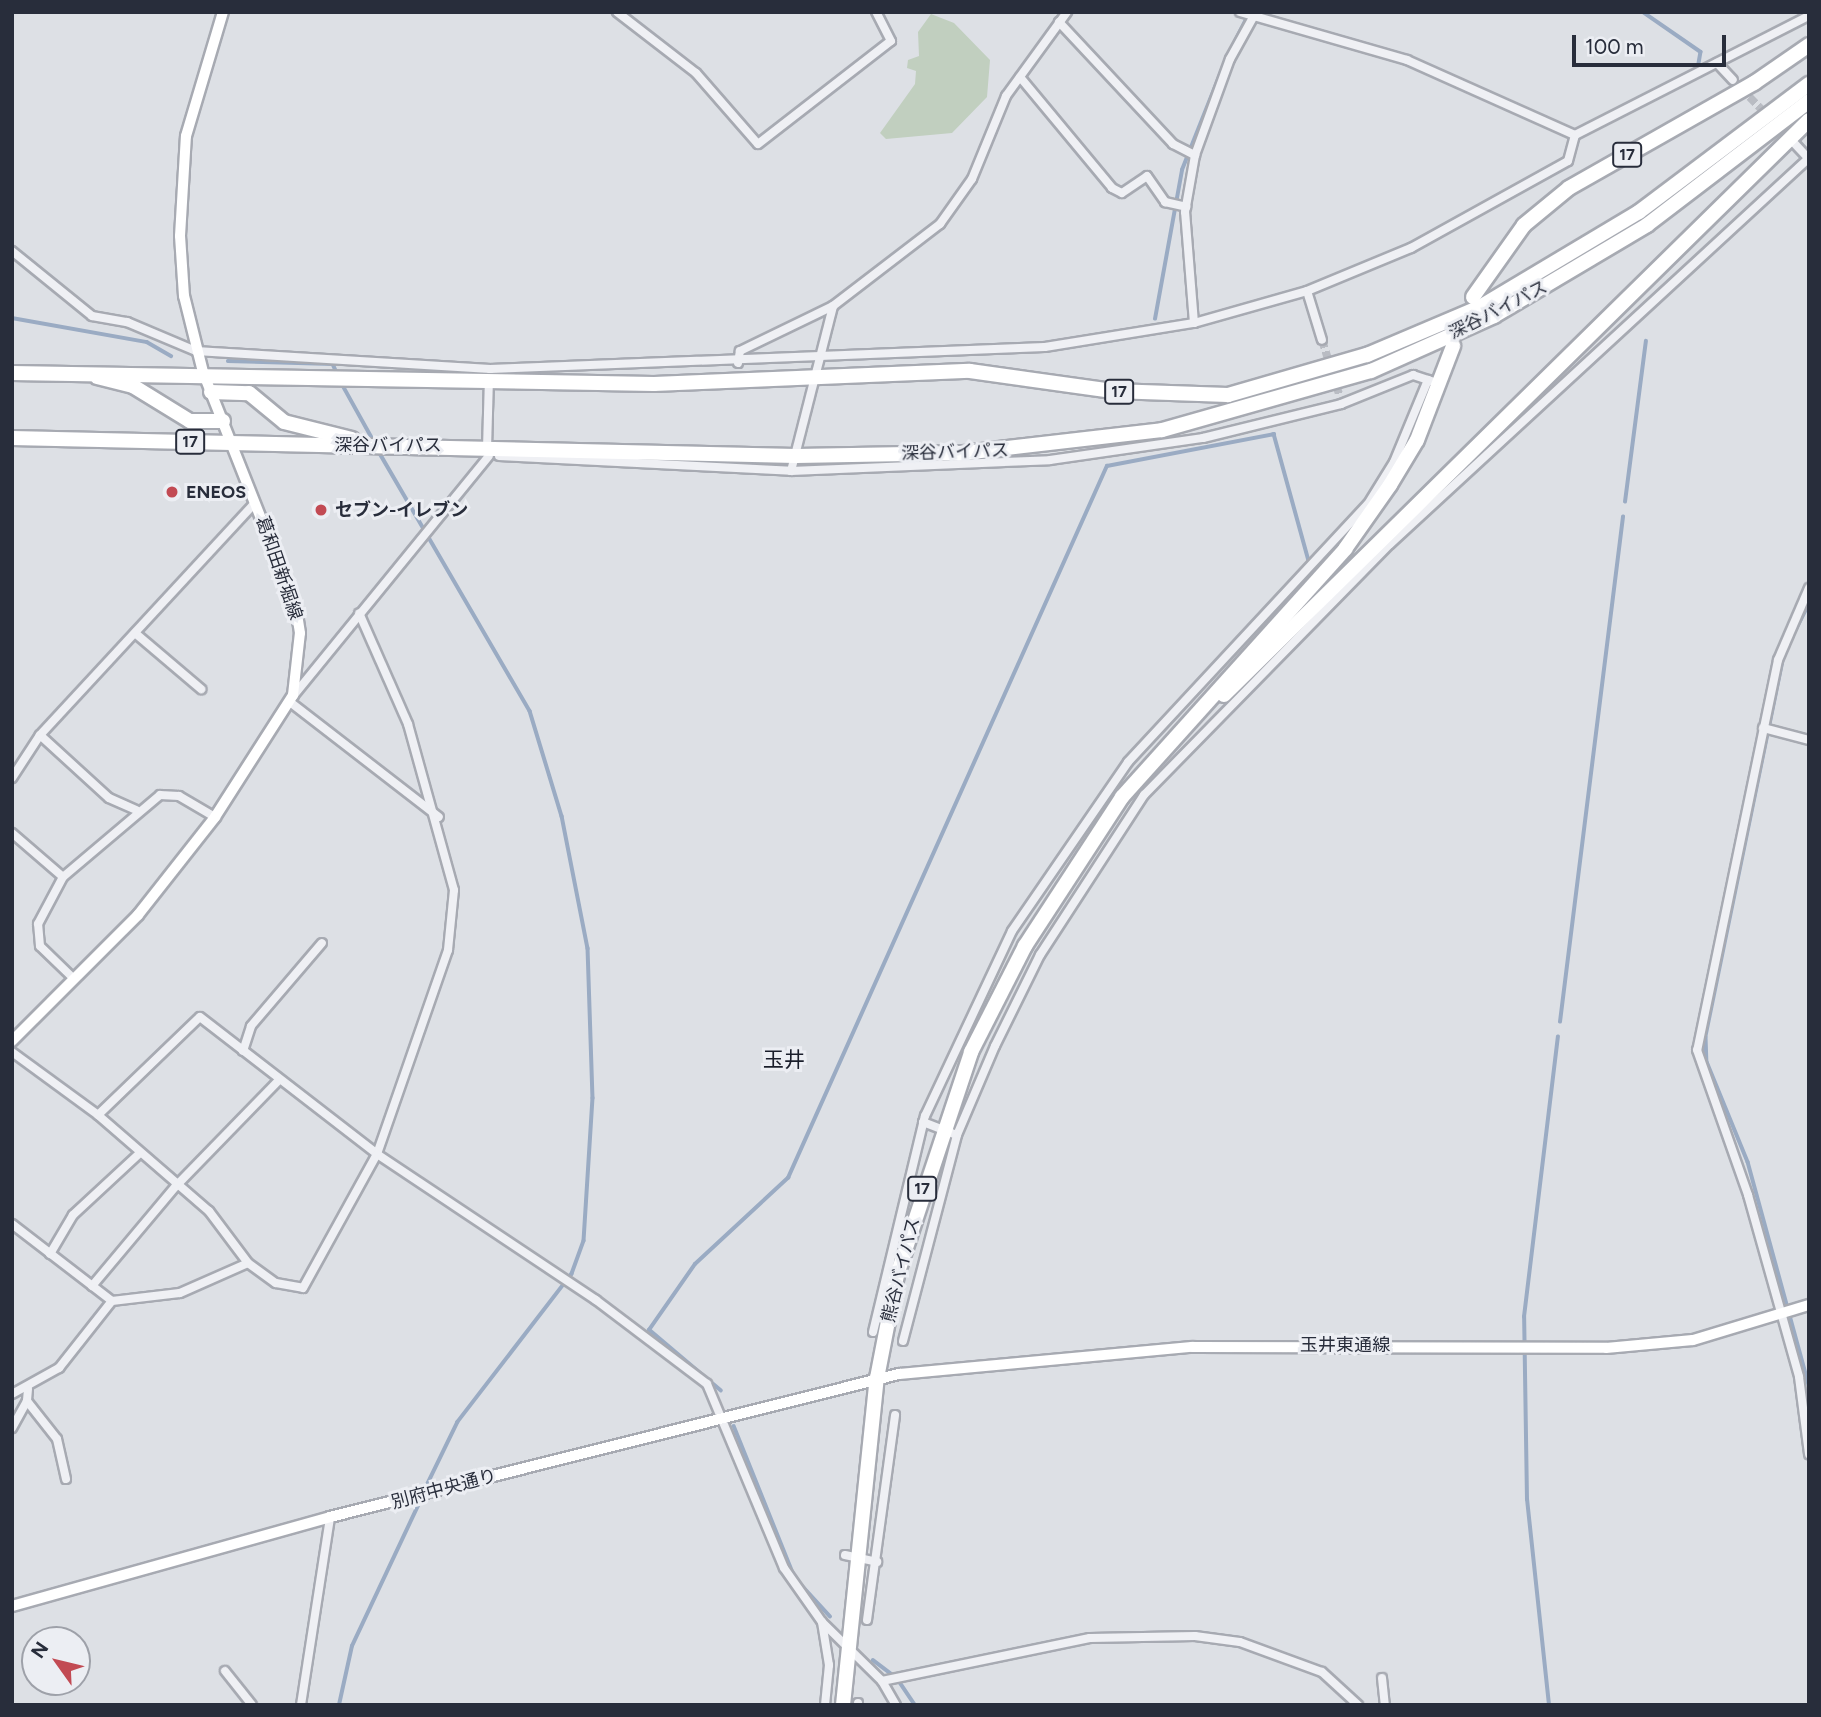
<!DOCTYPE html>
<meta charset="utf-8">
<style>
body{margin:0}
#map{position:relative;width:1821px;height:1717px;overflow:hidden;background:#dde0e5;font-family:Figtree,"Noto Sans JP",sans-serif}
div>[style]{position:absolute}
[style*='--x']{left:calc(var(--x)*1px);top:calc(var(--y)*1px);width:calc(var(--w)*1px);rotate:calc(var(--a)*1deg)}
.green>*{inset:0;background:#c1cfbf}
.stream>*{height:3.5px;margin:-1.75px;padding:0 1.75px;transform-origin:1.75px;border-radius:1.75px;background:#9aabc3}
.street-tunnel>*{height:8px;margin-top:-4px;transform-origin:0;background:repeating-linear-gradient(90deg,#b9bcc3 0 8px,transparent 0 12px)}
.roads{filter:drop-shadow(2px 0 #a7aab2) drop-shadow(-2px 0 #a7aab2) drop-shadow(0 2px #a7aab2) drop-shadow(0 -2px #a7aab2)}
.street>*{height:8px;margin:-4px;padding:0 4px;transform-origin:4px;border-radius:4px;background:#eff0f4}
.secondary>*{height:10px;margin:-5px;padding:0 5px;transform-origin:5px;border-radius:5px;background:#fff}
.highway>*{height:14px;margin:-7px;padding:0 7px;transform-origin:7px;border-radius:7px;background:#fff}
.dots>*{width:19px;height:19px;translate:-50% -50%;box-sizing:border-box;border:4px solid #eceef3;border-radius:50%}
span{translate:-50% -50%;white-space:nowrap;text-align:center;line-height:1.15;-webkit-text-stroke:6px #eceef3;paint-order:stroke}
.shield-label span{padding:2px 5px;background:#eceef3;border:2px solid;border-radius:5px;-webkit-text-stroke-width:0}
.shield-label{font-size:16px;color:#282d3b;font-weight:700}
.street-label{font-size:18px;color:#282d3b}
.poi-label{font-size:18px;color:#282d3b;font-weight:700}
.left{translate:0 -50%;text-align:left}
.quarter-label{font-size:21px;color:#1a1e2b}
.frame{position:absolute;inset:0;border:14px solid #282d3b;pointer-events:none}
.north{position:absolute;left:21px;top:1626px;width:70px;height:70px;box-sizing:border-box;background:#eceef3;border:2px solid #9ea1a9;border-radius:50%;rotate:304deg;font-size:19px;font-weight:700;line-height:28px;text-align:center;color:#282d3b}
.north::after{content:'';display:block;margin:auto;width:24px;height:32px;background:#c24a53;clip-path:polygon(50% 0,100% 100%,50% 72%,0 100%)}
.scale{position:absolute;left:1572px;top:35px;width:154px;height:32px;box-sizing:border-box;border:4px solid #282d3b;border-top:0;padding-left:9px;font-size:21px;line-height:24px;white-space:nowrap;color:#282d3b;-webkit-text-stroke:5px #eceef3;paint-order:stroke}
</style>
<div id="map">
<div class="green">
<i style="clip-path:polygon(931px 14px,954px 23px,990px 60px,987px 97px,952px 133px,886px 139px,880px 133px,915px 84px,916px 71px,907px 68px,908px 60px,919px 56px,918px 32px)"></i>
</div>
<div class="stream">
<i style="--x:1643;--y:12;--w:70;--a:34.6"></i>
<i style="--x:1701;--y:52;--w:11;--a:100"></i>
<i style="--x:1232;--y:47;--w:30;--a:-63"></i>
<i style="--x:12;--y:318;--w:137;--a:10.1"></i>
<i style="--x:147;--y:342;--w:28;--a:30"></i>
<i style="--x:1155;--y:319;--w:151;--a:-79.7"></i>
<i style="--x:1182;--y:170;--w:122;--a:-68.3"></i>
<i style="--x:228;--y:361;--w:105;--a:1.6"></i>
<i style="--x:333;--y:364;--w:12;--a:66"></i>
<i style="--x:341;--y:382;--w:70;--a:60.9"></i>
<i style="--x:378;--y:450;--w:302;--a:59.8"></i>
<i style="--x:530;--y:711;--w:110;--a:73.1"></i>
<i style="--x:562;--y:816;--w:135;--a:78.9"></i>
<i style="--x:588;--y:948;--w:150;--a:88.1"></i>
<i style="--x:593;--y:1098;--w:143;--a:93.6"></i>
<i style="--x:584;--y:1241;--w:35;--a:110"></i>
<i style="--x:572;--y:1274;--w:187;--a:127.6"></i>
<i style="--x:458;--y:1422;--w:76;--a:115.9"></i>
<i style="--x:1625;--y:502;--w:162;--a:-82.6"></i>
<i style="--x:1791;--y:639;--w:39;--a:-63"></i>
<i style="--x:1784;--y:656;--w:389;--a:101.6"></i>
<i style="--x:1706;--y:1037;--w:25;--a:88"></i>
<i style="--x:1707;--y:1062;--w:108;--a:67.7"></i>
<i style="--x:1748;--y:1162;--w:231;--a:74.7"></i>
<i style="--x:1560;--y:1022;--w:509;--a:-82.89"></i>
<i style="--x:721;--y:1391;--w:94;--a:-139.7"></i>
<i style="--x:649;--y:1330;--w:80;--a:-55.1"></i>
<i style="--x:695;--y:1264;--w:127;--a:-42.8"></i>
<i style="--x:788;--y:1178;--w:780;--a:-65.87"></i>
<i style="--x:1107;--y:466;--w:170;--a:-10.8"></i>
<i style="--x:1274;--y:434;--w:132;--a:74.6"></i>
<i style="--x:734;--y:1426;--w:164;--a:68.1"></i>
<i style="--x:795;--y:1578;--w:52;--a:47.4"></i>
<i style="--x:873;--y:1660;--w:30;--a:37"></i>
<i style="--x:897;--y:1678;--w:32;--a:56"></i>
<i style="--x:339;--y:1705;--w:60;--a:-77.6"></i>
<i style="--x:352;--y:1646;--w:165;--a:-64.8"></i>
<i style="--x:1549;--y:1705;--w:206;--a:-96.1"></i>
<i style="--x:1527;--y:1500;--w:183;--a:-90.9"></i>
<i style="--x:1524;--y:1317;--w:282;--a:-83.1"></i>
</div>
<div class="street-tunnel">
<i style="--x:1733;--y:80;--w:86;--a:45.9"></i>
<i style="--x:1322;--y:340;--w:60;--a:72.5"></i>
</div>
<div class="roads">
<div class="street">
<i style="--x:617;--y:12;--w:100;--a:37.7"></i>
<i style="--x:696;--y:73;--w:94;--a:48.9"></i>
<i style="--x:758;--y:144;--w:168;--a:-37.8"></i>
<i style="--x:891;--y:41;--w:33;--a:-117"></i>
<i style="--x:1240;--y:12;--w:174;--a:16"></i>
<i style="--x:1407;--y:60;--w:184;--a:24.1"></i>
<i style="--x:1059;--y:22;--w:167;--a:46.9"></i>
<i style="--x:1173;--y:144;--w:25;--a:27"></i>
<i style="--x:1717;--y:63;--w:23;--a:47"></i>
<i style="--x:1020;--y:77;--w:144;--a:50.3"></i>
<i style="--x:1112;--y:188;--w:11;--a:27"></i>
<i style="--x:1122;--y:193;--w:30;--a:-34"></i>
<i style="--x:1147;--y:176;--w:32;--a:55"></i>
<i style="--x:1165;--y:202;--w:22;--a:13"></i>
<i style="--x:1795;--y:144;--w:21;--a:47"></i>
<i style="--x:12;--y:251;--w:103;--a:39.1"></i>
<i style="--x:92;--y:316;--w:36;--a:10"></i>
<i style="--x:127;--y:322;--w:75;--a:22.8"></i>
<i style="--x:196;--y:351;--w:295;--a:3.5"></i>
<i style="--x:490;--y:369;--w:555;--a:-2.27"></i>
<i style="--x:1045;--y:347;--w:151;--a:-9.2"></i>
<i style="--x:1194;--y:323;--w:117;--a:-15.8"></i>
<i style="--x:1307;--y:291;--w:113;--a:-22.5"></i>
<i style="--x:1411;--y:248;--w:179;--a:-29"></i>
<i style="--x:1568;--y:161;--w:27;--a:-75"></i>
<i style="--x:1575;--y:135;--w:263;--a:-27"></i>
<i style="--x:1307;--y:291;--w:51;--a:73"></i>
<i style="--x:1194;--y:323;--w:111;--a:-94.6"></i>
<i style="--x:1185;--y:212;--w:58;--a:-80"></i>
<i style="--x:1195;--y:155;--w:102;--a:-70"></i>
<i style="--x:1230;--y:59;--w:54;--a:-61"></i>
<i style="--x:738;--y:363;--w:12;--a:-81"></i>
<i style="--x:740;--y:351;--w:103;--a:-25.8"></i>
<i style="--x:833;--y:306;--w:135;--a:-37.5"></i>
<i style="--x:940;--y:224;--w:55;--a:-54.6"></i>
<i style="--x:972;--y:179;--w:90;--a:-67.7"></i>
<i style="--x:1006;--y:96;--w:104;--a:-54"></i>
<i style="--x:487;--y:449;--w:70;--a:-88.4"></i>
<i style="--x:499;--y:456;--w:292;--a:2.9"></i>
<i style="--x:791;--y:471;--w:259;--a:-2.4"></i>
<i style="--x:1050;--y:460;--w:155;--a:-8.2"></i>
<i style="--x:1203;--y:438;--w:142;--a:-13.8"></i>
<i style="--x:1341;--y:404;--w:78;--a:-21.9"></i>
<i style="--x:1413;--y:375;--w:20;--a:18"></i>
<i style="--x:791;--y:471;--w:170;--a:-75.7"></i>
<i style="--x:1809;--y:588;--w:78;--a:113.3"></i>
<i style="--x:1778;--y:660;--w:398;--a:101.7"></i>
<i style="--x:1697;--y:1050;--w:154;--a:70.6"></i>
<i style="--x:1748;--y:1195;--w:189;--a:74.3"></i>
<i style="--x:1799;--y:1377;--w:78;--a:82.6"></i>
<i style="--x:135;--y:633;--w:87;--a:40.3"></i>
<i style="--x:294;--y:695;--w:308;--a:-50.8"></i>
<i style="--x:290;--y:702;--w:188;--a:37.7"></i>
<i style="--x:1763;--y:728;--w:48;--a:14.6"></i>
<i style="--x:40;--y:735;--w:93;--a:42.4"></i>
<i style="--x:109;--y:798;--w:30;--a:24"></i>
<i style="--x:12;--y:778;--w:51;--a:-56.9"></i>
<i style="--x:40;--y:735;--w:316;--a:-47.2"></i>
<i style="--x:12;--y:833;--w:67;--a:40.8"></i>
<i style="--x:71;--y:976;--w:43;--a:-135.9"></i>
<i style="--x:40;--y:946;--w:22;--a:-95"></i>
<i style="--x:38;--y:924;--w:53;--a:-62"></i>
<i style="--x:63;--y:877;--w:127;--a:-40.2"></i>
<i style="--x:160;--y:795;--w:19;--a:3"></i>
<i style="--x:179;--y:796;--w:42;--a:30.3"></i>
<i style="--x:243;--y:1051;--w:26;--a:-72"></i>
<i style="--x:251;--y:1026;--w:109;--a:-49.5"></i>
<i style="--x:12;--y:1052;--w:107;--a:36.2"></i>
<i style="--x:98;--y:1115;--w:147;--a:40.9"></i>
<i style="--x:209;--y:1211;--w:65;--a:53.1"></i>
<i style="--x:248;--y:1263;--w:34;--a:36"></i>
<i style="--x:276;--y:1283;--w:27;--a:10"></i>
<i style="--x:303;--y:1288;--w:153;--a:-61.1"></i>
<i style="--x:377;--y:1154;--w:216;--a:-70.8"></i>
<i style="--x:448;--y:950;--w:60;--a:-84.3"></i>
<i style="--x:454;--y:890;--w:172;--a:-105.5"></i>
<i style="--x:408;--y:724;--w:121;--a:-113.8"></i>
<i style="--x:98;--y:1115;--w:141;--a:-43.9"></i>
<i style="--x:200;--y:1017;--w:224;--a:37.7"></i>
<i style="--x:377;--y:1154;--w:263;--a:33.7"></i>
<i style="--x:596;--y:1300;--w:139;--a:37.1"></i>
<i style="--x:707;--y:1384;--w:199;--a:67.3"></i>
<i style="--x:784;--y:1568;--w:66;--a:54.9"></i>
<i style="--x:822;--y:1622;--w:84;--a:44.5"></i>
<i style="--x:882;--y:1681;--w:28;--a:60"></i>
<i style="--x:923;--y:1122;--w:36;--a:21"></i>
<i style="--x:12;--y:1224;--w:126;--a:37.6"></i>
<i style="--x:50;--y:1254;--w:45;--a:-59.5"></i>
<i style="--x:73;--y:1215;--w:91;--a:-42.8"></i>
<i style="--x:92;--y:1286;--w:131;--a:-50"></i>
<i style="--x:176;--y:1186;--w:148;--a:-45.8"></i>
<i style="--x:873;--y:1332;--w:222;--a:-76.5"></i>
<i style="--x:925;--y:1116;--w:204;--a:-64.8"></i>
<i style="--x:1012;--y:931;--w:205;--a:-55.5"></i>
<i style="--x:1128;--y:762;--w:352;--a:-47.1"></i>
<i style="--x:1368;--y:504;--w:49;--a:-58.2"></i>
<i style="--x:1394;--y:462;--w:89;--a:-67.5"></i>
<i style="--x:903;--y:1341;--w:213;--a:-75.3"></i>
<i style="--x:957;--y:1135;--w:97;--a:-66.9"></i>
<i style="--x:995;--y:1046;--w:102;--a:-63.7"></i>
<i style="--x:1040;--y:955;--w:191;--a:-57"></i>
<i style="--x:1144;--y:795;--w:351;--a:-45.6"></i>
<i style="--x:1390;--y:544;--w:570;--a:-42.65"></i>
<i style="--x:28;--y:1389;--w:12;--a:95"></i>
<i style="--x:27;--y:1401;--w:48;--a:51.7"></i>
<i style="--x:57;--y:1439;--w:41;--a:77.3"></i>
<i style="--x:12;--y:1394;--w:54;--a:-29"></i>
<i style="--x:59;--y:1368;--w:85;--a:-51.7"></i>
<i style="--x:112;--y:1301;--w:68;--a:-6.7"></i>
<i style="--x:180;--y:1293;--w:74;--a:-23.8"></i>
<i style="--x:12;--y:1428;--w:31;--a:-61"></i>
<i style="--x:845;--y:1555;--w:33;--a:12"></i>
<i style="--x:867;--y:1620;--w:207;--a:-82.2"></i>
<i style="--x:822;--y:1622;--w:44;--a:80.8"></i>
<i style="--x:829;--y:1665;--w:40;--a:95.7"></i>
<i style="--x:225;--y:1671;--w:43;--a:51.5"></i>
<i style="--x:1382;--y:1678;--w:27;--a:84"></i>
<i style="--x:882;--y:1681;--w:212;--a:-11.7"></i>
<i style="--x:1090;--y:1638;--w:105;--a:-1.1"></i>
<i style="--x:1195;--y:1636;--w:45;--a:7.6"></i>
<i style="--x:1240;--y:1642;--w:87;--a:20.1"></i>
<i style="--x:1322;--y:1672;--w:49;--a:42.5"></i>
<i style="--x:301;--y:1705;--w:190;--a:-81.2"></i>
<i style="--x:858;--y:1705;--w:2;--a:-90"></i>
</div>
<div class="secondary">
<i style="--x:12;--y:1041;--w:178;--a:-45"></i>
<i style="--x:138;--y:915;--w:125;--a:-51.8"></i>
<i style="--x:215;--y:817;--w:145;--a:-57.4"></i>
<i style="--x:293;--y:695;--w:62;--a:-83.6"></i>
<i style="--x:300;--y:633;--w:26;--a:-99"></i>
<i style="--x:296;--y:607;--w:253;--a:-111.6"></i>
<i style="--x:203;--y:372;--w:78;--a:-104"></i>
<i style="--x:184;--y:296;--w:60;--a:-93.8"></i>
<i style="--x:180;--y:236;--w:100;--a:-86.6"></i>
<i style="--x:186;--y:136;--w:129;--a:-73.4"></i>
<i style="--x:12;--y:1606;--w:330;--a:-15.6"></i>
<i style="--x:330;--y:1517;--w:587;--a:-14.11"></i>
<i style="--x:899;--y:1374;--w:294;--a:-5.3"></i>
<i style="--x:1192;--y:1347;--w:414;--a:0.1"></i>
<i style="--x:1606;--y:1348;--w:87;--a:-5.3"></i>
<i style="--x:1693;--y:1340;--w:121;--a:-16.8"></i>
</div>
<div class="highway">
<i style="--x:1473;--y:297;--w:88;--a:-54.7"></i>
<i style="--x:1524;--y:225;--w:58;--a:-39.4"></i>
<i style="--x:1569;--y:188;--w:213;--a:-29.6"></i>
<i style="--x:1754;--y:83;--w:67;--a:-34.6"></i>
<i style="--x:12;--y:373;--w:642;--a:0.98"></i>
<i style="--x:654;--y:384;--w:316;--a:-2.4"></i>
<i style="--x:970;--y:371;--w:144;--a:8"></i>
<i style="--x:1113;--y:391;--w:115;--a:2"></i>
<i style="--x:1228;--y:395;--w:145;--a:-16.1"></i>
<i style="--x:1367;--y:355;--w:123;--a:-23"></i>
<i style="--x:1480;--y:307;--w:185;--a:-30.9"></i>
<i style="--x:1639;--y:212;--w:213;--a:-37"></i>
<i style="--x:97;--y:377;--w:37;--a:14"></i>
<i style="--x:133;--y:386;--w:67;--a:31.6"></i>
<i style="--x:190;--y:421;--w:33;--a:0"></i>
<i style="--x:211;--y:392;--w:38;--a:2"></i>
<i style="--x:249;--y:393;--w:45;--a:39.6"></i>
<i style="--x:284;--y:422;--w:70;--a:14"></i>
<i style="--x:12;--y:438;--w:784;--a:1.32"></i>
<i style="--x:796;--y:456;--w:168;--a:-1"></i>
<i style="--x:964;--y:453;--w:199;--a:-6.6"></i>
<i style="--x:1162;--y:430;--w:217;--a:-15.8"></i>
<i style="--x:1371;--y:371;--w:135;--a:-24.1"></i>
<i style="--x:1494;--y:316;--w:178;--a:-30.7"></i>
<i style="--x:1647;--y:225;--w:204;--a:-37.4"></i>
<i style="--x:1224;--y:695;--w:820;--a:-44.51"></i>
<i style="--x:843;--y:1705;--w:329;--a:-84.1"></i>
<i style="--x:877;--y:1378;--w:105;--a:-79"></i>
<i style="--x:897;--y:1275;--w:235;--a:-71.6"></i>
<i style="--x:971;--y:1052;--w:119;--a:-63"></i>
<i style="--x:1025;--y:946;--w:178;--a:-56.9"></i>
<i style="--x:1122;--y:797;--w:334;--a:-48"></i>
<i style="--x:1345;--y:549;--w:78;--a:-54.9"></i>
<i style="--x:1390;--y:485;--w:52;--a:-59"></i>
<i style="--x:1417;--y:440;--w:101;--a:-69"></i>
</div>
</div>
<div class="dots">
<i style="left:172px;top:492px;background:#c24a53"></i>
<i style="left:321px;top:510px;background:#c24a53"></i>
</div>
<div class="shield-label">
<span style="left:1627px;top:155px">17</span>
<span style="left:1119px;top:392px">17</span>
<span style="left:190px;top:442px">17</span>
<span style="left:922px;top:1189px">17</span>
</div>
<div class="street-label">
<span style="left:1498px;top:310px;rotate:-27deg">深谷バイパス</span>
<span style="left:388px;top:445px">深谷バイパス</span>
<span style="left:955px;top:452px;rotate:-2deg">深谷バイパス</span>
<span style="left:279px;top:568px;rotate:71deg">葛和田新堀線</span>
<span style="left:901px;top:1270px;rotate:-76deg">熊谷バイパス</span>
<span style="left:1345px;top:1345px">玉井東通線</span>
<span style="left:444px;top:1489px;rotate:-15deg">別府中央通り</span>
</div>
<div class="poi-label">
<span class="left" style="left:186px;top:492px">ENEOS</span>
<span class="left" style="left:335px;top:510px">セブン-イレブン</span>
</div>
<div class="quarter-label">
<span style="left:784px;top:1060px">玉井</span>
</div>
<div class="frame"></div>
<div class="north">N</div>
<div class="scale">100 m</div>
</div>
